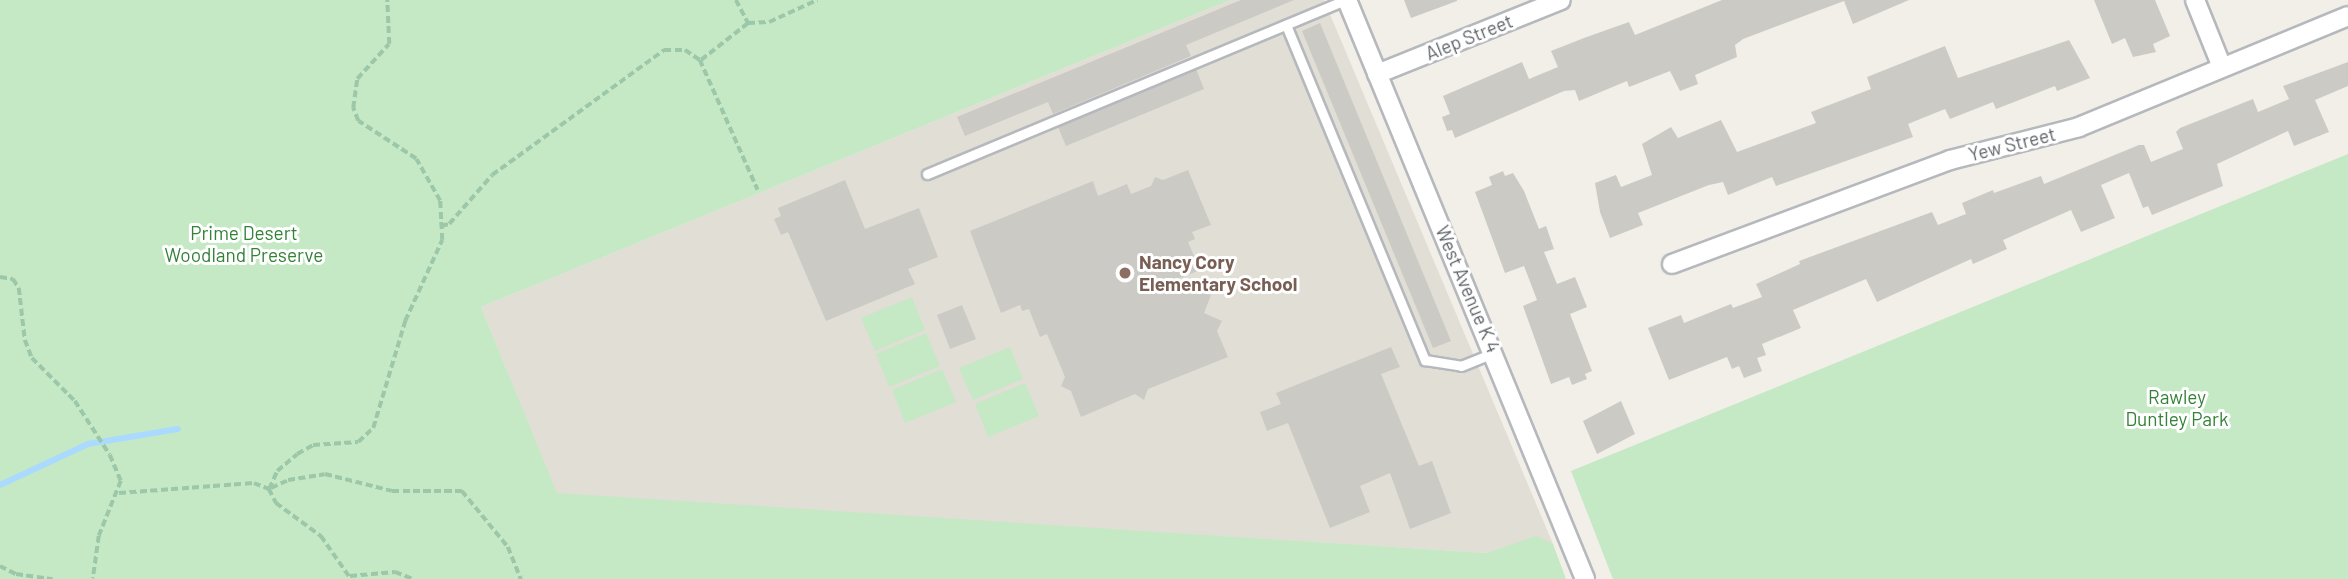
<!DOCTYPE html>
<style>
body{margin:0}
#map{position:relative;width:2348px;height:579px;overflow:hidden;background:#f1efe8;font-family:Barlow,sans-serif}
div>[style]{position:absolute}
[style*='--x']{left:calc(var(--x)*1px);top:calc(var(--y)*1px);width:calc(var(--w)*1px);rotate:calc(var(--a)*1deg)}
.education>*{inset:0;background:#e1ded6}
.green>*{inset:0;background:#c5e8c5}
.stream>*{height:6px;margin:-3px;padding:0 3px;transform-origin:3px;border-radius:3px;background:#aadaff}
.building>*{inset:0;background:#cccac5}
.path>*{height:3.5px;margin-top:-1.75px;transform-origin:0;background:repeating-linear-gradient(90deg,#9cc7a9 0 7px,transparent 0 10.5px)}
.roads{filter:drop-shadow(2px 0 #b5b8bc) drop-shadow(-2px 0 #b5b8bc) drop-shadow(0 2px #b5b8bc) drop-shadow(0 -2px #b5b8bc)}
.lane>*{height:9px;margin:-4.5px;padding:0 4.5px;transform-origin:4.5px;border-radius:4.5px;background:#fff}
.street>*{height:18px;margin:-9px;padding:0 9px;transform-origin:9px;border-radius:9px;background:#fff}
.dots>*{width:19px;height:19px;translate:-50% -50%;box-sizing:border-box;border:4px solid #fff;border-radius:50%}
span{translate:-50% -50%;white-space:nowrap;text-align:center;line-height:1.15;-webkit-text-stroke:6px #fff;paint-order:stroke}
.street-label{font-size:19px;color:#5f6368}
.park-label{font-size:19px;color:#348238}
.education-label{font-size:19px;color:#785e54;font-weight:700}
.left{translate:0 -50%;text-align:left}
</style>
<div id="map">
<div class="education">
<i style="clip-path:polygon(1230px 0,1324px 0,1553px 544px,1536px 537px,1486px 553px,557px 494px,481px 307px)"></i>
</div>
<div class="green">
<i style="clip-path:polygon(0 0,1230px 0,481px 307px,557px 493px,1486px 553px,1536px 536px,1553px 544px,1566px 579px,0 579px)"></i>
<i style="clip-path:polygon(2348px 154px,2348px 579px,1613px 579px,1571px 471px)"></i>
<i style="clip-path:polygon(912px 297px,925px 330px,875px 351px,861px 318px)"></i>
<i style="clip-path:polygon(926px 333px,940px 366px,889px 387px,876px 354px)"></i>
<i style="clip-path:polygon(1010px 347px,1023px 379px,973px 400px,959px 368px)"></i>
<i style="clip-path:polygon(942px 369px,956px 402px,905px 423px,892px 390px)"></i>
<i style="clip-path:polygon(1025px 383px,1039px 416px,988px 437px,975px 404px)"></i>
</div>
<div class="stream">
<i style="--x:0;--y:485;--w:97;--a:-25"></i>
<i style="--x:88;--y:444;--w:91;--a:-9.5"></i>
</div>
<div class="building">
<i style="clip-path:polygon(1241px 0,1294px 0,1186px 45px,1191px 56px,1053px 114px,1048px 102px,965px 136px,957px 117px)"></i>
<i style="clip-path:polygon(1404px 0,1457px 0,1457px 1px,1411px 18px)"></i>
<i style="clip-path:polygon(1722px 0,1909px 0,1853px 24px,1844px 1px,1743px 39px,1735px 45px,1737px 57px,1695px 75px,1698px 84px,1680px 91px,1670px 71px,1629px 87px,1627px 81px,1579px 101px,1575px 90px,1564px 91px,1455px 138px,1452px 130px,1447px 131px,1442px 117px,1450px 114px,1443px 96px,1522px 62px,1529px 79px,1558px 67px,1551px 51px,1584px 38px,1629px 22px,1635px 35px)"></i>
<i style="clip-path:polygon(2094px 0,2155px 0,2170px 36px,2153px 44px,2156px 52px,2133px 57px,2125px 38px,2112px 44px)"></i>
<i style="clip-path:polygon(1320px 23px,1451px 341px,1433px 348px,1302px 31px)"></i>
<i style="clip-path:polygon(2069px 40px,2090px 78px,2057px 91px,2055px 86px,1996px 109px,1993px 102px,1950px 119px,1945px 109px,1908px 124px,1913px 137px,1776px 186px,1772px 177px,1728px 195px,1723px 182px,1709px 185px,1638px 213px,1643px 225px,1610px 238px,1600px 212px,1595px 183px,1616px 175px,1621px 187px,1652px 175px,1642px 144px,1671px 127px,1678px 138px,1721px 120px,1737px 152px,1816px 123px,1811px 112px,1871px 89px,1867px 77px,1945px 46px,1958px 78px)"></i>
<i style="clip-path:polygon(2348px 62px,2348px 86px,2315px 100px,2329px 132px,2294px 146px,2288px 131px,2217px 164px,2223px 186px,2152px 215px,2148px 206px,2143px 208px,2129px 173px,2101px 185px,2115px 218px,2081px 232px,2071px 210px,2003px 240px,2007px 249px,1973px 264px,1971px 259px,1877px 302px,1866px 279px,1793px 310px,1801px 328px,1762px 344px,1766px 355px,1757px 358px,1762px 371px,1744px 378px,1739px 366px,1732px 369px,1727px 357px,1669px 380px,1648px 328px,1681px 315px,1684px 323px,1731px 304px,1733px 308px,1762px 297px,1756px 284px,1800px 264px,1799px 261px,1932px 212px,1938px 225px,1966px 214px,1962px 203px,1993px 190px,1994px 193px,2041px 176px,2044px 184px,2139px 145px,2144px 145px,2151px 162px,2183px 149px,2176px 132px,2180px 128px,2253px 99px,2258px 112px,2289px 99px,2283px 86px)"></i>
<i style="clip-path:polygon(1196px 69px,1204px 89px,1066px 146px,1058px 127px)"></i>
<i style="clip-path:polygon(1188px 170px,1211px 225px,1192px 232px,1195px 239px,1188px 242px,1200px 270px,1175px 280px,1211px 295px,1204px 313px,1222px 321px,1217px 331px,1228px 357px,1148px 389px,1144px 400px,1135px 394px,1081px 417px,1071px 391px,1061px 386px,1065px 377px,1047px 334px,1040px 337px,1029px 309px,1022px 311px,1020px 305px,1001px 313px,970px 231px,1093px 181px,1098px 196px,1127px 184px,1131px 194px,1151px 186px,1155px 177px,1163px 180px)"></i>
<i style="clip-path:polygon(1503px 171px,1505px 176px,1513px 173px,1524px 191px,1539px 229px,1546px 226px,1554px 249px,1544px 252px,1557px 284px,1575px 277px,1587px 307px,1570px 314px,1592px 371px,1585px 374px,1587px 379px,1572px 385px,1569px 377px,1551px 384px,1523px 306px,1537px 300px,1524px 266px,1505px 273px,1475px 192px,1492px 185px,1489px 177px)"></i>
<i style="clip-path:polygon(845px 180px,865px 229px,919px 208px,938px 257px,908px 269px,915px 284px,826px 321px,788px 232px,781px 235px,774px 219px,781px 216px,778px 208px)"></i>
<i style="clip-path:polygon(962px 305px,976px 339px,950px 349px,937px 315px)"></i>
<i style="clip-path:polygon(1391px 347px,1400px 367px,1381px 374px,1419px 466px,1432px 461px,1451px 513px,1410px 529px,1390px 473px,1360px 486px,1370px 512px,1330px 528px,1288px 423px,1267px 431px,1260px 412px,1281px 404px,1276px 393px)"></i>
<i style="clip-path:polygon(1621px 401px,1635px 434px,1597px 454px,1583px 421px)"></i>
</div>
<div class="path">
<i style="--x:736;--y:0;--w:26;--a:62"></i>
<i style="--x:748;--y:23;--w:21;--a:-3"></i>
<i style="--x:769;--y:22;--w:53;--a:-24.6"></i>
<i style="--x:701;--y:60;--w:60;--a:-38.2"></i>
<i style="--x:441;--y:226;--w:8;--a:-14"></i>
<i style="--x:449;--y:224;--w:65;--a:-48.7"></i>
<i style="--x:492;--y:175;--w:213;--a:-36"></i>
<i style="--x:664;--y:50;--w:21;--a:0"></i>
<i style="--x:685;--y:50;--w:18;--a:34"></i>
<i style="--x:700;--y:60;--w:142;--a:66"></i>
<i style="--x:0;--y:277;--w:13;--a:9"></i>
<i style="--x:13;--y:279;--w:11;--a:56"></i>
<i style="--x:19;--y:288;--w:52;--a:83.4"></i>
<i style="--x:25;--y:340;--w:19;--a:69"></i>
<i style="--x:32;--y:358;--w:61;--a:45"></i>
<i style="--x:75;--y:401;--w:64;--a:57.1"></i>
<i style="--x:110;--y:455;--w:28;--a:67"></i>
<i style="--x:121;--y:481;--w:59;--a:111.8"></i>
<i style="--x:99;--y:536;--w:43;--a:97.9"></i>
<i style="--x:271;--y:488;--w:19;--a:-25"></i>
<i style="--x:288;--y:480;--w:37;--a:-9"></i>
<i style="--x:325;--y:474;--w:69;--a:14.2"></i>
<i style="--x:392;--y:491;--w:70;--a:0"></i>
<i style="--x:462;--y:491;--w:72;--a:50.6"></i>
<i style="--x:508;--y:547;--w:35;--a:68"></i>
<i style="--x:269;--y:489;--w:20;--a:-66"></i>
<i style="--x:277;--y:471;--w:26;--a:-40"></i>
<i style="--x:297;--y:454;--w:18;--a:-29"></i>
<i style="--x:313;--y:445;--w:45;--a:-3.8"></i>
<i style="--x:358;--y:442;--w:21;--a:-43"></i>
<i style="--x:373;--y:428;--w:112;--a:-73.3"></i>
<i style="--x:405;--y:321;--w:89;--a:-65.4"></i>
<i style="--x:442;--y:240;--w:39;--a:-93"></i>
<i style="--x:440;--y:201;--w:48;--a:-119.7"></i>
<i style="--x:416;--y:159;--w:69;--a:-146.8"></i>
<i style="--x:358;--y:121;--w:14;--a:-111"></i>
<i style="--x:353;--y:108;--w:29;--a:-82"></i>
<i style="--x:357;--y:79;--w:47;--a:-47.6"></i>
<i style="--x:389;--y:44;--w:44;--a:-92.6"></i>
<i style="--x:119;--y:493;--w:135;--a:-4.2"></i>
<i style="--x:254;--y:483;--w:16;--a:22"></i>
<i style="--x:269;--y:489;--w:16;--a:63"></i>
<i style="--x:276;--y:503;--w:56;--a:36.3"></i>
<i style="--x:321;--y:536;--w:52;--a:55.1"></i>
<i style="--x:0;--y:566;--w:18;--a:27"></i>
<i style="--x:16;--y:574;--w:37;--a:8"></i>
<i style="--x:350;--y:576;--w:45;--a:-5.1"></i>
<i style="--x:395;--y:572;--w:19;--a:21"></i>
</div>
<div class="roads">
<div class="lane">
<i style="--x:1286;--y:25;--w:363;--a:67.5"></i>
<i style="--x:1425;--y:360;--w:36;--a:9"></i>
<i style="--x:1461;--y:366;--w:35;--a:-22"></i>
<i style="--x:927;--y:174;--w:452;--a:-22.6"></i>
</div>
<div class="street">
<i style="--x:1347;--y:0;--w:626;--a:67.65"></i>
<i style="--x:2195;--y:0;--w:72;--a:68.1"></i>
<i style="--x:1377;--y:74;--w:198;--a:-21.9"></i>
<i style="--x:1672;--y:264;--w:297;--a:-20.5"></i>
<i style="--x:1950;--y:160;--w:133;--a:-14.3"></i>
<i style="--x:2079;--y:127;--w:291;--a:-22.4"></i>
</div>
</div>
<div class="dots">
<i style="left:1125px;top:273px;background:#8d6e63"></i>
</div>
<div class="street-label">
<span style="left:1469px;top:37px;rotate:-22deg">Alep Street</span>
<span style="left:2012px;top:144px;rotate:-14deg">Yew Street</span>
<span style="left:1468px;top:289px;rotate:67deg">West Avenue K 4</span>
</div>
<div class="park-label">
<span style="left:244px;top:244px">Prime Desert<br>Woodland Preserve</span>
<span style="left:2177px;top:408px">Rawley<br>Duntley Park</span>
</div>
<div class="education-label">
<span class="left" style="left:1139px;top:273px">Nancy Cory<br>Elementary School</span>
</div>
</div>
